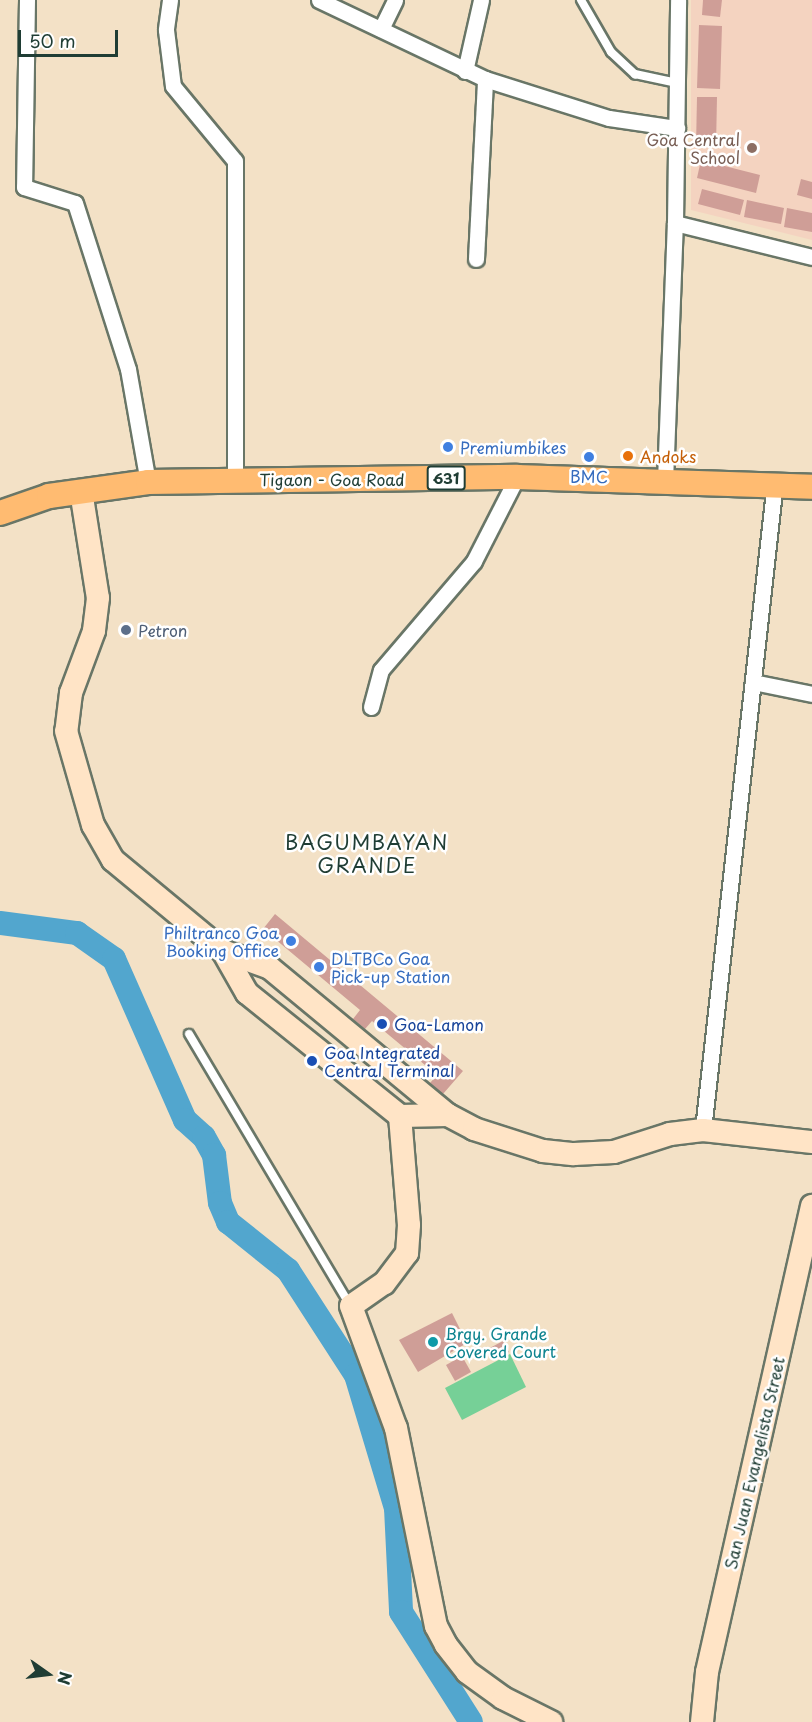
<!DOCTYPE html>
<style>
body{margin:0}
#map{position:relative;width:812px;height:1722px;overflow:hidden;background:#f3e1c6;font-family:"Playpen Sans",sans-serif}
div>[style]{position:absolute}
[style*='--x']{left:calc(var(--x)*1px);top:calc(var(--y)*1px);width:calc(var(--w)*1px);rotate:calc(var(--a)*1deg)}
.built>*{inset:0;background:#f4d3c0}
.green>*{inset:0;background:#76d097}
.river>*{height:24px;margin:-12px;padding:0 12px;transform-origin:12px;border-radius:12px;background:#52a6ce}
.building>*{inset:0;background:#cf9e97}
.roads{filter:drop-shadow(2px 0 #697667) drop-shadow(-2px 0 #697667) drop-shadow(0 2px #697667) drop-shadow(0 -2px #697667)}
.lane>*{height:8px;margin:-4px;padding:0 4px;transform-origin:4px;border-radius:4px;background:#fff}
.street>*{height:15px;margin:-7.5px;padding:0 7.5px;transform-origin:7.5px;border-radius:7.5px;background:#fff}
.secondary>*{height:22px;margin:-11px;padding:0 11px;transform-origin:11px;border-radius:11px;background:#ffe4c6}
.primary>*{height:24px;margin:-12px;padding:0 12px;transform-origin:12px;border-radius:12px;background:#ffbb71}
.dots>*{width:16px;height:16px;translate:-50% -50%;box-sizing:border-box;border:3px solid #fff;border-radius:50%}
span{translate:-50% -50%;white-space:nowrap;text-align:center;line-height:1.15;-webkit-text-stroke:5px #fff;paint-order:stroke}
.shield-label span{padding:2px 4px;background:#fff;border:2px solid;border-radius:4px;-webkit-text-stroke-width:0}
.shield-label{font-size:15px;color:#1f3d34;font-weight:700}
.education-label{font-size:16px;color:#785e54}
.right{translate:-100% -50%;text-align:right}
.shop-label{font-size:16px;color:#366cbe}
.left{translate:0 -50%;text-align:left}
.food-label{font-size:16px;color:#c56008}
.street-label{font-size:16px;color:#1f3d34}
.service-label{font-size:16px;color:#4e5e75}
.transit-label{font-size:16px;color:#164399}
.culture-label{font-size:16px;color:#0d838f}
.quarter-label{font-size:20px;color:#1f3d34;letter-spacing:1.5px}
.north{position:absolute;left:18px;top:1644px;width:60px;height:60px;-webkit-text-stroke:4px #fff;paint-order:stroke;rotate:104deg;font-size:16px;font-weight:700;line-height:24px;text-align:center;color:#1f3d34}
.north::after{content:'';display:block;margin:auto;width:21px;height:27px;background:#1f3d34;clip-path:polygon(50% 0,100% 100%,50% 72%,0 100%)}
.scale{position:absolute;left:18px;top:30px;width:100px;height:27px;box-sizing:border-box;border:3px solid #1f3d34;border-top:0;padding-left:8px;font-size:18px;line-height:21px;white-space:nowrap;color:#1f3d34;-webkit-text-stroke:4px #fff;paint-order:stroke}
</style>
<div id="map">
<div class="built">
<i style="clip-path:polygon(691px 0,812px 0,812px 240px,691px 210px)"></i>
</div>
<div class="green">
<i style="clip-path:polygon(510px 1354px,526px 1387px,462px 1420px,445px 1388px)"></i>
</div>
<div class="river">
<i style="--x:0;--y:923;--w:78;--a:7.4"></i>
<i style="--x:77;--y:933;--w:45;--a:35.1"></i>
<i style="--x:114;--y:959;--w:176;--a:66.2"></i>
<i style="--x:185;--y:1120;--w:25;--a:42"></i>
<i style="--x:204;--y:1137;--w:21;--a:61"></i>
<i style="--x:214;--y:1155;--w:48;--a:82.9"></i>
<i style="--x:220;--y:1203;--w:21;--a:67"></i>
<i style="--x:228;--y:1222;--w:77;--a:38.7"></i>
<i style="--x:288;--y:1270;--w:125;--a:57.1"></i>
<i style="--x:356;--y:1375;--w:139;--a:73.3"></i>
<i style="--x:396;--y:1508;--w:104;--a:87.2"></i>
<i style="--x:401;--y:1612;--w:130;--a:57.5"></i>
</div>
<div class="building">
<i style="clip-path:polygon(703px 0,722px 0,720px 17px,702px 15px)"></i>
<i style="clip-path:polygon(699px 25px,722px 26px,720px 89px,697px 88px)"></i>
<i style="clip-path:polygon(697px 97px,717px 97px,716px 147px,696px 146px)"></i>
<i style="clip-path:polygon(701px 160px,760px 175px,756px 193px,697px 178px)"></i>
<i style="clip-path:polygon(801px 179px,812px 182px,812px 199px,797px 195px)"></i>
<i style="clip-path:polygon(702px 189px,744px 200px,740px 215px,698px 204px)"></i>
<i style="clip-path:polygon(747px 200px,784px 208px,781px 224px,744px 217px)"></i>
<i style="clip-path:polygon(787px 208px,812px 213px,812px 232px,784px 227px)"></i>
<i style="clip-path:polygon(275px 914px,463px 1071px,443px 1094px,430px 1083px,437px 1075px,372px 1021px,365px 1029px,353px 1019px,360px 1010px,263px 929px)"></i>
<i style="clip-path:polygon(452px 1313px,467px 1343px,418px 1372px,399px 1340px)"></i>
<i style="clip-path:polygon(503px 1341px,509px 1352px,492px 1360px,486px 1350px)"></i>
<i style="clip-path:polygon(462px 1356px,471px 1372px,455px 1381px,446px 1365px)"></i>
</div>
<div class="roads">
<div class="lane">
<i style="--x:581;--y:0;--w:60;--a:60"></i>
<i style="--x:611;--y:52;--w:33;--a:43"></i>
<i style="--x:635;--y:74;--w:43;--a:12.1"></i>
<i style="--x:189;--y:1034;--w:314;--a:59.3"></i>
</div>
<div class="street">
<i style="--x:27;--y:0;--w:187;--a:90.9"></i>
<i style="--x:24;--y:187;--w:53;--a:17.4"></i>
<i style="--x:75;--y:203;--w:174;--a:72.3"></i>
<i style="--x:128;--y:369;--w:115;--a:80"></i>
<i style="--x:170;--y:0;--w:30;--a:98"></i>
<i style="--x:166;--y:30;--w:56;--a:82.9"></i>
<i style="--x:173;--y:86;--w:97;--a:50.4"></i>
<i style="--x:235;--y:161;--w:319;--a:90"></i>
<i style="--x:319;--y:0;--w:184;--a:25.4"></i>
<i style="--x:485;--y:79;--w:130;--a:17.5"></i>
<i style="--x:609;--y:118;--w:69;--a:8.4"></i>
<i style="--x:381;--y:29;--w:32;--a:-64"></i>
<i style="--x:465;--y:71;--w:73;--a:-77.3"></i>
<i style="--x:675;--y:223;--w:141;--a:13.9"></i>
<i style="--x:476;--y:259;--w:180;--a:-87.1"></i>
<i style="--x:665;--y:481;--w:258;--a:-87.8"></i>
<i style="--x:675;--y:223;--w:223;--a:-89.2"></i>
<i style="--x:753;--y:682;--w:60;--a:11.5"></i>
<i style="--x:371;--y:707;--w:38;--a:-75"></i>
<i style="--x:381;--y:670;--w:143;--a:-49.5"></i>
<i style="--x:474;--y:561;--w:94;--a:-62.9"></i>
<i style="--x:703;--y:1130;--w:652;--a:-83.66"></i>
</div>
<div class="secondary">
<i style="--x:81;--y:491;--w:108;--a:81"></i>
<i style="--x:98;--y:598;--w:33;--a:97"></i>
<i style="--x:94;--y:631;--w:66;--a:110.4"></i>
<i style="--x:71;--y:693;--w:38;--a:97"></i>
<i style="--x:66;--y:731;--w:98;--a:74"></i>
<i style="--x:93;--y:825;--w:40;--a:60.3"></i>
<i style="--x:113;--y:860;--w:143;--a:39.6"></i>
<i style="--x:223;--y:951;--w:50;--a:19.9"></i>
<i style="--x:270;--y:968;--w:231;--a:39.6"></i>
<i style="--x:448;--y:1115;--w:30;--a:28"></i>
<i style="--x:474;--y:1129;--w:72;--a:17.7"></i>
<i style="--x:543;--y:1151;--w:31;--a:6"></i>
<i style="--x:574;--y:1154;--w:40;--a:-2.9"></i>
<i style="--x:614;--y:1152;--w:59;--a:-17.8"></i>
<i style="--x:670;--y:1134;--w:33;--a:-7"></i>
<i style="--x:703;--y:1130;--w:110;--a:6.3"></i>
<i style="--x:223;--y:951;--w:48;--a:60.3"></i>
<i style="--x:247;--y:993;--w:196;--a:38.8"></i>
<i style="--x:400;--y:1116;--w:48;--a:-1.2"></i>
<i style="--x:400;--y:1116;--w:109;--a:85.3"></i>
<i style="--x:409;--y:1225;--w:28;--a:94"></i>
<i style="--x:407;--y:1253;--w:38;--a:127"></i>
<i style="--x:384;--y:1283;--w:40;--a:145.1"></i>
<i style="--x:351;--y:1306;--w:130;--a:69.8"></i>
<i style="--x:396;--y:1428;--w:202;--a:78.6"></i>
<i style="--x:436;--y:1626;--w:21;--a:62"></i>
<i style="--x:446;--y:1645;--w:34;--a:52"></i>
<i style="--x:467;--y:1672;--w:44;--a:35.8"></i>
<i style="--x:503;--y:1698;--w:54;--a:26.6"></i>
<i style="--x:702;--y:1722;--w:50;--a:-84.3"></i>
<i style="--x:707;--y:1672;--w:478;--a:-77.3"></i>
</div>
<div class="primary">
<i style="--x:0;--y:513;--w:52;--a:-19.1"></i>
<i style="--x:49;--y:496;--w:100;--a:-8"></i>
<i style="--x:148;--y:482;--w:369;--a:-0.8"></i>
<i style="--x:517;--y:477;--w:295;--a:1.9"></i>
</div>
</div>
<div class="dots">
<i style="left:752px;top:148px;background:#8d6e63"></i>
<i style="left:448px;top:447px;background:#3f7fe0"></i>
<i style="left:628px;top:456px;background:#e8710a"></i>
<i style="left:589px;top:457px;background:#3f7fe0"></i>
<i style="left:126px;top:630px;background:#5c6f8a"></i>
<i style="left:291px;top:941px;background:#3f7fe0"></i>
<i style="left:319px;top:967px;background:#3f7fe0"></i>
<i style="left:382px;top:1024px;background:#1a4fb4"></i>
<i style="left:312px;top:1061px;background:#1a4fb4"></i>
<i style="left:433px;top:1342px;background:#0f9aa8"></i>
</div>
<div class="shield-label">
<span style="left:446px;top:478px">631</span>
</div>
<div class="education-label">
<span class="right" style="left:740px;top:148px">Goa Central<br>School</span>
</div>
<div class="shop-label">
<span class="left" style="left:460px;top:447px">Premiumbikes</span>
<span style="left:589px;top:476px">BMC</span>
<span class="right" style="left:279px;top:941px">Philtranco Goa<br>Booking Office</span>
<span class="left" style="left:331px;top:967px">DLTBCo Goa<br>Pick-up Station</span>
</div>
<div class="food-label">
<span class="left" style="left:640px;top:456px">Andoks</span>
</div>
<div class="street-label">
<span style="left:332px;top:479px">Tigaon - Goa Road</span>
<span style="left:754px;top:1463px;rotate:-77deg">San Juan Evangelista Street</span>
</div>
<div class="service-label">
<span class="left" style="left:138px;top:630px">Petron</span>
</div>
<div class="transit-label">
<span class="left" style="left:394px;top:1024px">Goa-Lamon</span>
<span class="left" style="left:324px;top:1061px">Goa Integrated<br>Central Terminal</span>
</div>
<div class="culture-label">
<span class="left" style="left:445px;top:1342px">Brgy. Grande<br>Covered Court</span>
</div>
<div class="quarter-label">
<span style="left:367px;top:854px">BAGUMBAYAN<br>GRANDE</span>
</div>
<div class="north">N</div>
<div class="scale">50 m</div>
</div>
